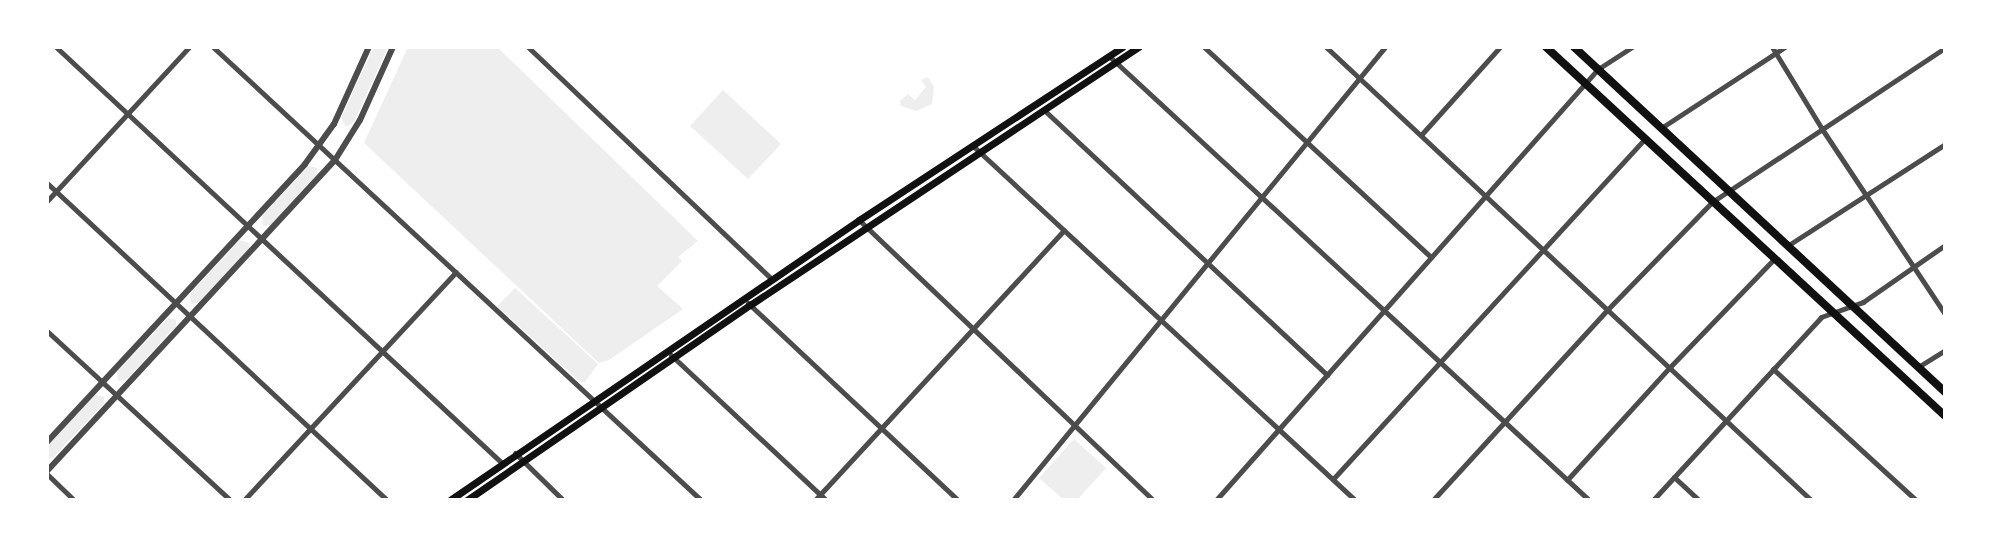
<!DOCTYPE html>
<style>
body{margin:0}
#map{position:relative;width:1992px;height:547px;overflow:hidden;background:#fff;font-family:Signika,sans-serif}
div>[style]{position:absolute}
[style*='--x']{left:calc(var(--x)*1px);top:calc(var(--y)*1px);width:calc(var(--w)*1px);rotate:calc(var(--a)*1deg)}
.green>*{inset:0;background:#eee}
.minor>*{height:5px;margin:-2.5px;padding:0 2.5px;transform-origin:2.5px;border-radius:2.5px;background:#4c4c4c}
.tertiary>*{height:6px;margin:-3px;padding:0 3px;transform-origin:3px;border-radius:3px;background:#4c4c4c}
.secondary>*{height:7px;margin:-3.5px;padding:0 3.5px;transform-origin:3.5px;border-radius:3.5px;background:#111}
.primary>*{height:8px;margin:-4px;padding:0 4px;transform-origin:4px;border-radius:4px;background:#111}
span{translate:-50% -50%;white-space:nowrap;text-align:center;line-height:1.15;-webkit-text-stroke:7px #fff;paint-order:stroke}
.frame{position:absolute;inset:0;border:49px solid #fff;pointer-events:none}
</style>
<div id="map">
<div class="green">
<i style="clip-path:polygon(374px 47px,388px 47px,354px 122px,346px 127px,341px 118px)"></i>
<i style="clip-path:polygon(408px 47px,497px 47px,698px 241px,678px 257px,682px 261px,657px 286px,683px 309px,609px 360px,599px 363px,364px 143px)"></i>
<i style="clip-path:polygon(928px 77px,934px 87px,932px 104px,917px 111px,901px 106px,900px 101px,908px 94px,915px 100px,926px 87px,921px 80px)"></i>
<i style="clip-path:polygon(723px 90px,781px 144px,748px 179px,690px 126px)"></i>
<i style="clip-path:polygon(309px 166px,317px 168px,317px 174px,271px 225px,263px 226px,262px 216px)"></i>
<i style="clip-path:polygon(240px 240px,249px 243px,249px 249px,198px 303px,191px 304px,190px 294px)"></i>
<i style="clip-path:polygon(515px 288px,598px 364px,585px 382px,580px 382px,497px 306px)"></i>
<i style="clip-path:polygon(168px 318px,176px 320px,176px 326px,126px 380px,118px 381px,117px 372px)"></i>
<i style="clip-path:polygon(95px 395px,104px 397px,104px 403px,53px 458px,47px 459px,47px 446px)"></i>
<i style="clip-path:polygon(1074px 439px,1106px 468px,1077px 500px,1064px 500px,1039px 478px)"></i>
</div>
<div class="minor">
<i style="--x:56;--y:47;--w:610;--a:43.01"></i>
<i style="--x:213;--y:47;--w:666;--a:42.87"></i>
<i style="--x:528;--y:47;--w:337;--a:43.6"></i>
<i style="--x:1204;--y:47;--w:309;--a:42.8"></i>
<i style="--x:1326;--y:47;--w:664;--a:43.05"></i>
<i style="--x:1772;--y:47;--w:96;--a:58.6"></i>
<i style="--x:1822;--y:129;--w:222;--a:56.4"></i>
<i style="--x:1109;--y:56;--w:654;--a:42.77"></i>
<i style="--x:1044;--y:110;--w:388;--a:43.1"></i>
<i style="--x:1661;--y:128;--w:148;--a:-33.2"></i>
<i style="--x:1421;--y:135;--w:118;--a:-48.1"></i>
<i style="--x:972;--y:145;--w:522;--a:42.83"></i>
<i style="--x:47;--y:183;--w:465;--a:43"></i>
<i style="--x:47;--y:201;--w:209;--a:-47.3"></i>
<i style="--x:859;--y:220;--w:406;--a:43.6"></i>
<i style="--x:1787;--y:246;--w:188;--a:-32.8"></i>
<i style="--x:748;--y:303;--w:288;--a:43.2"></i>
<i style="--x:47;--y:331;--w:249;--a:42.7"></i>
<i style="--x:671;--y:355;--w:212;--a:43.1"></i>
<i style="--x:1918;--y:367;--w:32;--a:-32"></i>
<i style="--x:1773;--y:369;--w:194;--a:42.5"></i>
<i style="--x:515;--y:453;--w:67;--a:44.4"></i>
<i style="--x:47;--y:474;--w:37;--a:44"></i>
<i style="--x:1674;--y:477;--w:34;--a:43"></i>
<i style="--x:1333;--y:479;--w:460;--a:-47.5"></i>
<i style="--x:1567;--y:480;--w:151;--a:-47.7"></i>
<i style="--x:1669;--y:368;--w:151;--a:-46.1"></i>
<i style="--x:244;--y:500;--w:311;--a:-47.1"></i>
<i style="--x:815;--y:500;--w:367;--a:-47.3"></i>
<i style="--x:1013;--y:500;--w:586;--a:-50.61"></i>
<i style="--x:1216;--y:500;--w:576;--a:-48.45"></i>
<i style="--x:1598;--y:69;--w:40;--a:-32.9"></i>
<i style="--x:1433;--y:500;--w:258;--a:-47.5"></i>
<i style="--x:1607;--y:310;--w:151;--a:-45.8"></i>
<i style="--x:1712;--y:202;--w:279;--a:-33.5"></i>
<i style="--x:1653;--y:500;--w:248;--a:-47.4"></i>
<i style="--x:1821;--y:317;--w:45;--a:-19.7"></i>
<i style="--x:1863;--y:302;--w:100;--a:-34.8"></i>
</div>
<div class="tertiary">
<i style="--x:47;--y:442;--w:379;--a:-47.1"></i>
<i style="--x:305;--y:164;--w:49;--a:-54.1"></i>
<i style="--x:334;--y:124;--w:85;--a:-65.6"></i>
<i style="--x:47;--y:471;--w:424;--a:-47.2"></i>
<i style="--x:335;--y:160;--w:47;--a:-58"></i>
<i style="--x:360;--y:120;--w:80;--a:-65.7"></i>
</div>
<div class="secondary">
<i style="--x:450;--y:500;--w:496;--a:-34.4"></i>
<i style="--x:859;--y:220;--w:315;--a:-33.3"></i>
<i style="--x:467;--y:500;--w:344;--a:-34.6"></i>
<i style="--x:750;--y:305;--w:467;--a:-33.6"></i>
</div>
<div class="primary">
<i style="--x:1546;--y:47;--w:543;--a:42.76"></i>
<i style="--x:1574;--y:47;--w:507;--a:42.92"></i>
</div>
<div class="frame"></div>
</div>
